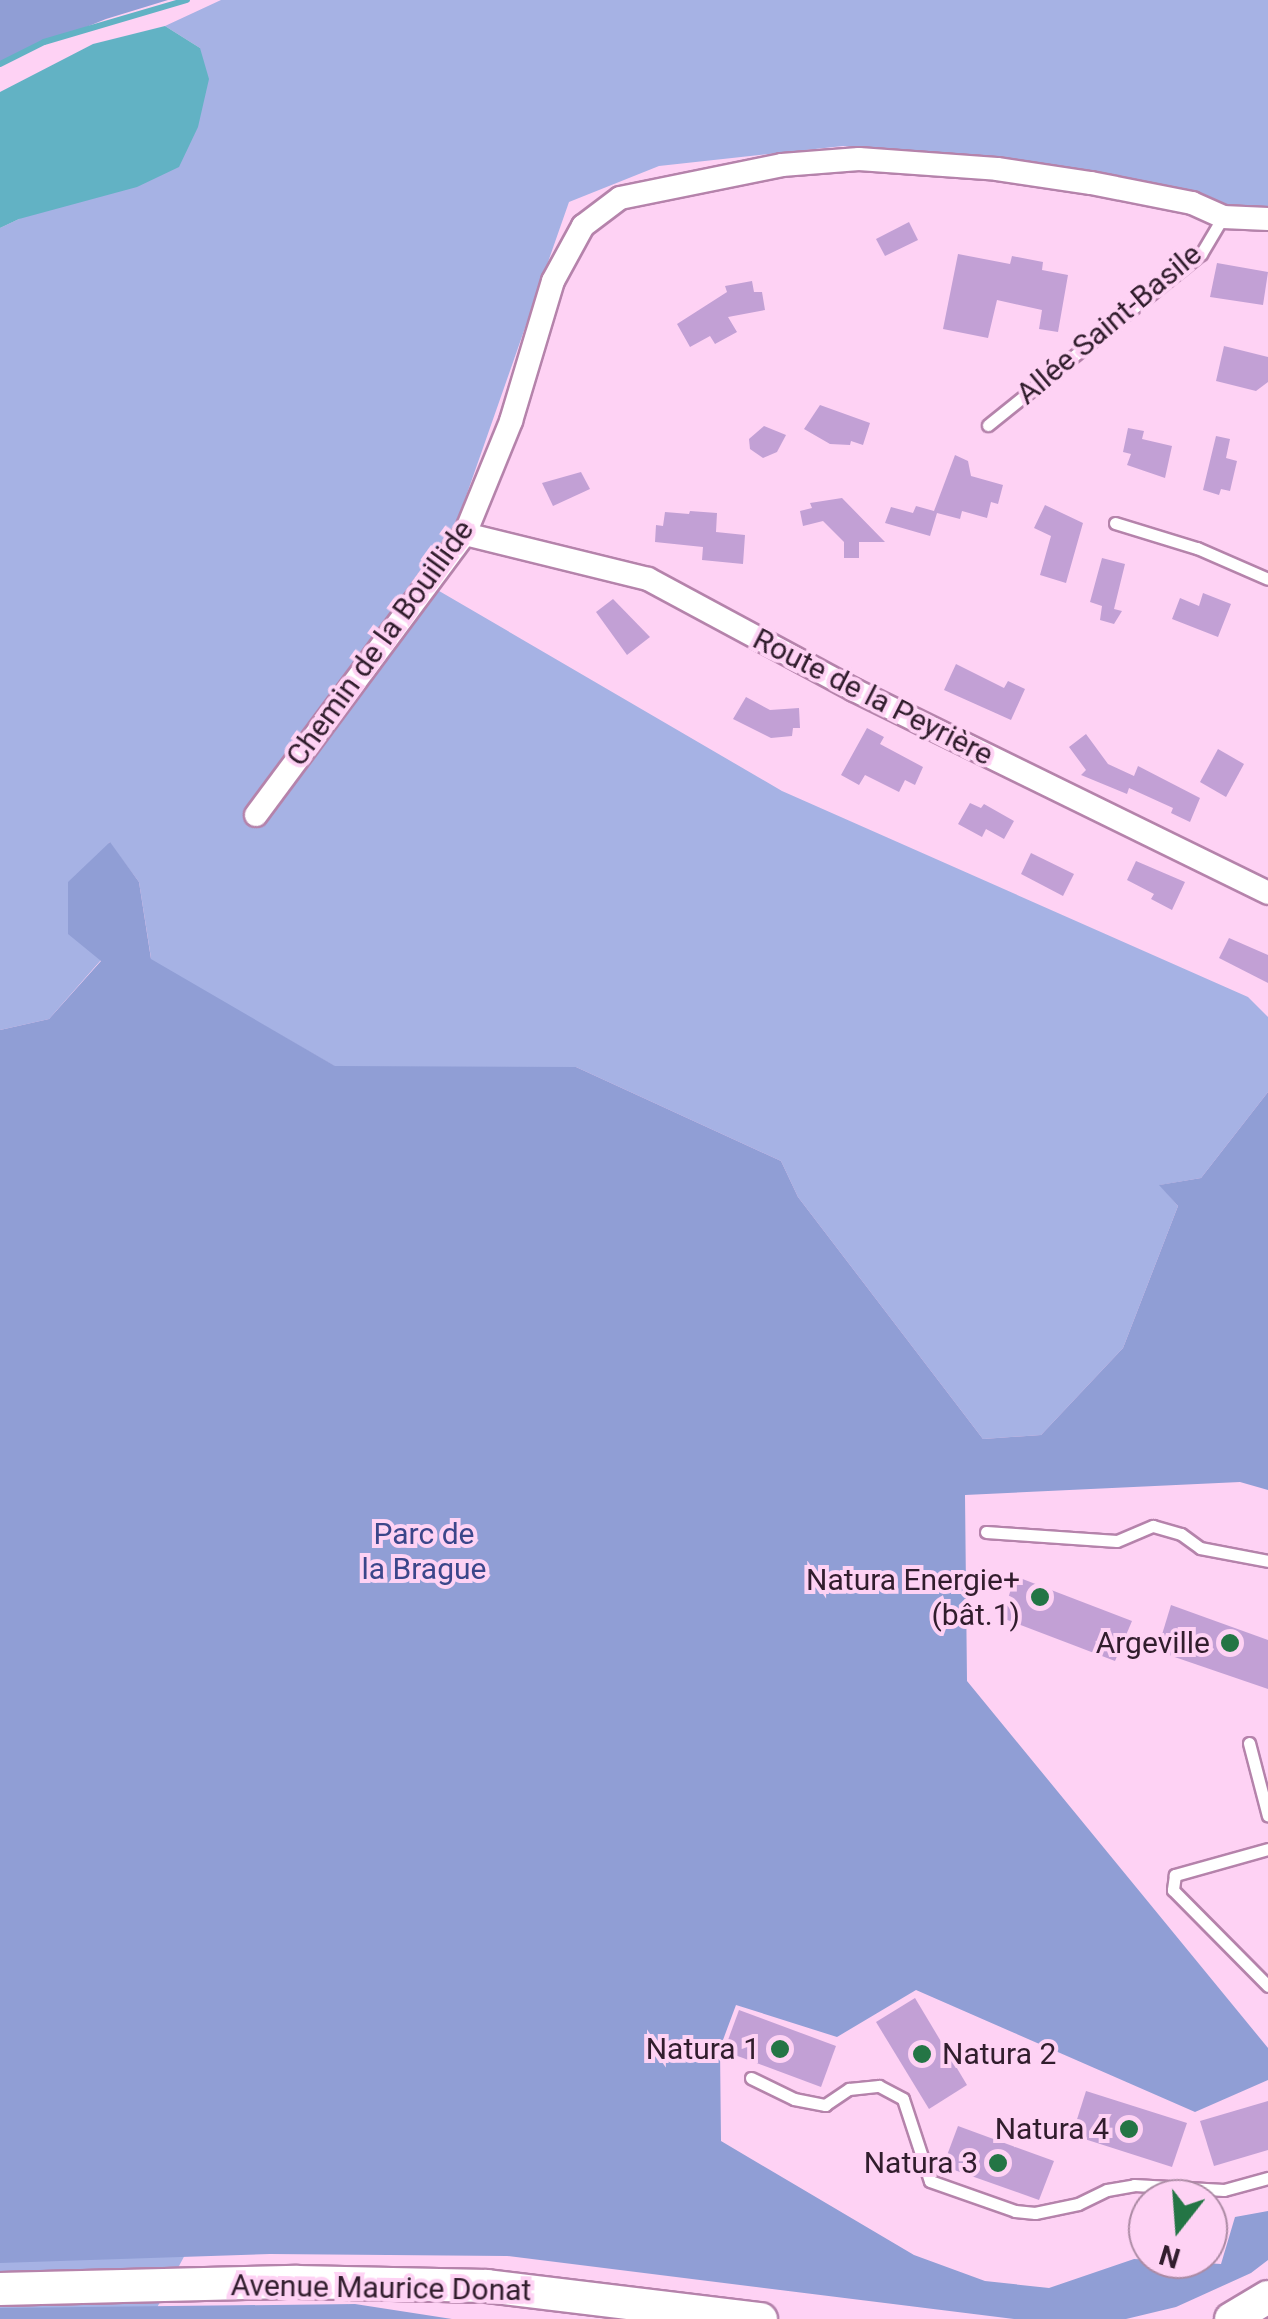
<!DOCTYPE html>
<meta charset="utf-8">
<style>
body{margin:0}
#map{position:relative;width:1268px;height:2319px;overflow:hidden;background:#fed2f4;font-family:Roboto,sans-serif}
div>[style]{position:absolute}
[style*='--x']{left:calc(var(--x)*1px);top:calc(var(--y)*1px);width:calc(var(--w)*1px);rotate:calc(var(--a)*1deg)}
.green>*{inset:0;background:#a6b2e4}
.forest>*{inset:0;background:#909ed5}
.water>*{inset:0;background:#62b2c4}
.stream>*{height:6px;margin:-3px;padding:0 3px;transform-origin:3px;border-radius:3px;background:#62b2c4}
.building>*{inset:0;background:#c2a0d5}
.roads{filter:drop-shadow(2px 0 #b583ab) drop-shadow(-2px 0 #b583ab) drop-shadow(0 2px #b583ab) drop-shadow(0 -2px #b583ab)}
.lane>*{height:11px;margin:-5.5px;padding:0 5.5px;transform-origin:5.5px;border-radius:5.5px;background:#fff}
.street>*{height:22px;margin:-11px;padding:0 11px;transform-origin:11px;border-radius:11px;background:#fff}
.secondary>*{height:32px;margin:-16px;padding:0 16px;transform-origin:16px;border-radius:16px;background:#fff}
.dots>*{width:28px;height:28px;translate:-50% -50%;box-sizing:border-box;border:5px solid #fed2f4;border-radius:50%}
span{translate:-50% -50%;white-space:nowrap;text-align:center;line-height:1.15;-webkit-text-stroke:8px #fed2f4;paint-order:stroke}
.street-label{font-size:30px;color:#311d2d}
.park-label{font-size:30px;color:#3b468a}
.poi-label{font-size:30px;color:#311d2d}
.right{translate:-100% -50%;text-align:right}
.left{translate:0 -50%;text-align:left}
.north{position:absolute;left:1128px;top:2179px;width:100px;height:100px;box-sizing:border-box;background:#fed2f4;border:2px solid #ac8aa4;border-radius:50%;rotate:197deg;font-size:28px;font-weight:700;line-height:40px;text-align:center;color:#311d2d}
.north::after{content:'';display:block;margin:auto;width:35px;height:45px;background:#247545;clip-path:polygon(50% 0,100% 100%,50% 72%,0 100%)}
</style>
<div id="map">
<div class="green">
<i style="clip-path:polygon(221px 0,1268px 0,1268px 211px,1230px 210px,1050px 167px,843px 146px,659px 166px,569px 202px,434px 588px,782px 791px,1248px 997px,1268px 1017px,1268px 1092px,1201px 1178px,1160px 1185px,1178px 1206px,1123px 1348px,1041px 1435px,983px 1439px,798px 1197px,781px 1161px,576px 1067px,336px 1067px,176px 975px,215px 2198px,151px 2319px,0 2319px,0 1149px,151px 958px,139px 882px,109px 842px,101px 960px,49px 1019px,0 1030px,0 228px,19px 219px,200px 48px,165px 26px)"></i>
</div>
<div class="forest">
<i style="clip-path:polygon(0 0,168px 0,106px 19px,0 62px)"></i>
<i style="clip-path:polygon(110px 842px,139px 882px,151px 959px,335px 1066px,576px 1067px,781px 1161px,798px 1197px,983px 1439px,1041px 1435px,1123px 1348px,1178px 1206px,1159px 1185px,1201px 1178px,1268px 1092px,1268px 1490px,1240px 1482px,965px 1495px,967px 1681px,1268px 2048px,1268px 2080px,1195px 2112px,916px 1990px,837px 2037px,736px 2005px,720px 2048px,721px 2141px,914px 2255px,985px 2281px,1049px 2288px,1134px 2259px,1221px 2264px,1235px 2217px,1268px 2211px,1268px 2260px,1251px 2273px,1176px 2307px,1126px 2319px,1014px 2319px,507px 2256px,270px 2254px,0 2263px,0 1030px,49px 1019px,101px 961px,68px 934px,68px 882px)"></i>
<i style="clip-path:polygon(355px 2304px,452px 2319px,0 2319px,0 2308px)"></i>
</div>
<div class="water">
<i style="clip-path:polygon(165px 26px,200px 48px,209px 79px,198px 127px,179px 167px,137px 187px,19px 219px,0 228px,0 92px,93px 44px)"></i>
</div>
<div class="stream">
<i style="--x:0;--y:64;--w:49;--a:-26.6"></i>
<i style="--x:44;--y:42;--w:149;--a:-16.4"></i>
</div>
<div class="building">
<i style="clip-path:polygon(909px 222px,918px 240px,885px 256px,876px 239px)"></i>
<i style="clip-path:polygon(958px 254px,1010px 264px,1012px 256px,1043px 262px,1042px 270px,1068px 275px,1058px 332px,1039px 329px,1042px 310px,997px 300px,988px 338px,943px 329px)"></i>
<i style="clip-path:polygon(1217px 263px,1268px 272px,1263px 305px,1210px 297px)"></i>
<i style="clip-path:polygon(752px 281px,754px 292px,762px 292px,765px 310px,728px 317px,737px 332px,715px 344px,710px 336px,690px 347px,677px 324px,727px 292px,725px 286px)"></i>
<i style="clip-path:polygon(1224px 346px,1268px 357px,1268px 382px,1256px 391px,1216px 381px)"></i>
<i style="clip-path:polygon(820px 405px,870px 423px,863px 445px,851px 441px,850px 445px,830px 444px,804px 429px)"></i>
<i style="clip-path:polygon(764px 426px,786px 435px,777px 452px,763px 458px,750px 449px,749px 439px)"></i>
<i style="clip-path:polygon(1128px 428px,1144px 431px,1142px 439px,1172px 446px,1165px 478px,1127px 465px,1131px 454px,1123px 452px)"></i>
<i style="clip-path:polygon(1216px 436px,1230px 439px,1226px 458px,1237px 461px,1230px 491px,1221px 489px,1219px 495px,1203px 490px)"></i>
<i style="clip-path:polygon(955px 455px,968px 461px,971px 476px,1003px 485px,998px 504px,991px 502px,987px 518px,962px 511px,960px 519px,937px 513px,930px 536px,885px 523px,891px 507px,913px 513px,916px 506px,934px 511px)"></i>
<i style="clip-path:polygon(581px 472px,590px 489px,553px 506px,542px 483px)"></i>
<i style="clip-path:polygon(842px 498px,885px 542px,859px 542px,859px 558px,844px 558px,844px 542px,823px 521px,803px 526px,800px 511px,812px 508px,810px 503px)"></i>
<i style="clip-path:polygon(1045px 505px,1083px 523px,1066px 583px,1040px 575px,1051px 536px,1034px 528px)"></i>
<i style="clip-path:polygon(690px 511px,717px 513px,716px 532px,745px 535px,743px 564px,702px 560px,703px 547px,655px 542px,656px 525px,663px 526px,665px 512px,689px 514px)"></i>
<i style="clip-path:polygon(1102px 558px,1125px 564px,1114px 609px,1122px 611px,1114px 624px,1100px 620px,1102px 606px,1090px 602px)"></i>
<i style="clip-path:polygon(1203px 593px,1231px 604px,1218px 637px,1172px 619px,1180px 598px,1199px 606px)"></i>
<i style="clip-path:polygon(613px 599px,650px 637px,627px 655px,596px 612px)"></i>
<i style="clip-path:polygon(956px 664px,1004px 688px,1008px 681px,1025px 689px,1011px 720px,944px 690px)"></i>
<i style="clip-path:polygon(746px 697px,770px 710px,799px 708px,800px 728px,793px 728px,792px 736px,771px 738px,733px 719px)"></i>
<i style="clip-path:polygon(867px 728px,884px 737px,880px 744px,923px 767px,915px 785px,905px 780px,899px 792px,865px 775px,859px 785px,841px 775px)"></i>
<i style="clip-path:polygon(1086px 734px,1108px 764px,1134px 776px,1138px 766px,1200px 798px,1190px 822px,1171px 813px,1173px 808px,1129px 788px,1127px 794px,1081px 775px,1086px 770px,1069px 747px)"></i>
<i style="clip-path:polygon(1218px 749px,1244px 764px,1226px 797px,1200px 782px)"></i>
<i style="clip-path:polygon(970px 803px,981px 808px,984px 804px,1014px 821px,1004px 839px,986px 829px,982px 837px,958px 824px)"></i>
<i style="clip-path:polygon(1031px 853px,1074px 874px,1063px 896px,1021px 874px)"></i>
<i style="clip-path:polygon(1136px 861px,1185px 882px,1172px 910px,1151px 899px,1154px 894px,1127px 880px)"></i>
<i style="clip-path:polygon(1229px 938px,1268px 955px,1268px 983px,1219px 958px)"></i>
<i style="clip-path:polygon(1015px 1576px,1132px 1621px,1115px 1661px,1002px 1618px)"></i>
<i style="clip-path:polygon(1171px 1605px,1268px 1640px,1268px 1689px,1157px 1651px)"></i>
<i style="clip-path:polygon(915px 1998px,967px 2085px,929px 2109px,876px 2022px)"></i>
<i style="clip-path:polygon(739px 2010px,836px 2046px,821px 2087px,724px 2051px)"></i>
<i style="clip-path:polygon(1086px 2091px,1187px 2123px,1172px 2167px,1072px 2135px)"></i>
<i style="clip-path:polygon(1268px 2101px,1268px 2150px,1214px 2166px,1200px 2121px)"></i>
<i style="clip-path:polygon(958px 2126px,1054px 2161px,1039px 2200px,943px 2166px)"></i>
</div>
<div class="roads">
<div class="lane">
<i style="--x:988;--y:425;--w:273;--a:-38.8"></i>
<i style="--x:1201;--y:254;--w:43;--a:-59.3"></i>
<i style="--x:1115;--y:523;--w:86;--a:17"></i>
<i style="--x:1197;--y:548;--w:77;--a:23.6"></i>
<i style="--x:986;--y:1532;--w:131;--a:3.9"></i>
<i style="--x:1117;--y:1541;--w:39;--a:-23"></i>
<i style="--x:1153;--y:1526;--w:29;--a:16"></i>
<i style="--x:1181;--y:1534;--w:24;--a:36"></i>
<i style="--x:1200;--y:1548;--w:69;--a:10.8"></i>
<i style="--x:1249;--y:1743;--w:75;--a:75.4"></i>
<i style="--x:1268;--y:1849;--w:97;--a:164.4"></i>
<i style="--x:1175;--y:1875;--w:15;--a:98"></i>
<i style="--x:1173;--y:1890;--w:135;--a:45.3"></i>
<i style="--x:751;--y:2078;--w:48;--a:26"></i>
<i style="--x:794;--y:2099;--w:32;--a:11"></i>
<i style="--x:825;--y:2105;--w:29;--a:-34"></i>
<i style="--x:849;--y:2089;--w:30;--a:-6"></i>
<i style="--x:879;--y:2086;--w:27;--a:28"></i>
<i style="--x:903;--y:2099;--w:86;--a:71.8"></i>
<i style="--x:930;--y:2181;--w:90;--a:19.4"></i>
<i style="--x:1015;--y:2211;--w:20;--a:6"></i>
<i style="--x:1035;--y:2213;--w:44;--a:-11.8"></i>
<i style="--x:1078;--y:2204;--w:32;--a:-26"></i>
<i style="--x:1107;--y:2190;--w:27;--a:-10"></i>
<i style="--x:1134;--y:2185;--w:90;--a:3.2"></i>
<i style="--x:1224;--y:2190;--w:46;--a:-15.3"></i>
</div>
<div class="street">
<i style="--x:465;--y:534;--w:188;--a:13.8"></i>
<i style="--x:648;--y:579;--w:234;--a:28.3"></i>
<i style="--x:854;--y:690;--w:461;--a:26.1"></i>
<i style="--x:256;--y:815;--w:350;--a:-53.4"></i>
<i style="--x:465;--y:534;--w:122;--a:-67.8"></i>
<i style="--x:511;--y:421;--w:146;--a:-73.3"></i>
<i style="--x:553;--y:281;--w:63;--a:-61.4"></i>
<i style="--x:583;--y:226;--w:46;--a:-37.1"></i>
<i style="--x:620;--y:198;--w:165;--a:-11.5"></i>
<i style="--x:782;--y:165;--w:77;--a:-4.5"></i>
<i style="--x:859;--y:159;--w:138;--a:4.1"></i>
<i style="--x:997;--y:169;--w:95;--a:8.5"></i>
<i style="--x:1091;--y:183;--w:103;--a:11.2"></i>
<i style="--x:1192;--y:203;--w:34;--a:24"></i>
<i style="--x:1223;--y:217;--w:45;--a:2.5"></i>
</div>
<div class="secondary">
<i style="--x:0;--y:2289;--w:297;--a:-1.4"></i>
<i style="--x:297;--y:2282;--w:190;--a:1.2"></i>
<i style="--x:487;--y:2286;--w:276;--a:6.9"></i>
<i style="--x:1231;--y:2319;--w:43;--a:-30.7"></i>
</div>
</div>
<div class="dots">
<i style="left:1040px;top:1597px;background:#247545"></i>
<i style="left:1230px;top:1643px;background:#247545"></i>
<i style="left:780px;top:2049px;background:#247545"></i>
<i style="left:922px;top:2054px;background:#247545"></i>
<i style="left:1129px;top:2129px;background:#247545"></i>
<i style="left:998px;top:2163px;background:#247545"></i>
</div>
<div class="street-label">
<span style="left:1109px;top:324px;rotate:-40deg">Allée Saint-Basile</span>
<span style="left:380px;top:643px;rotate:-54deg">Chemin de la Bouillide</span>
<span style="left:873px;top:697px;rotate:27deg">Route de la Peyrière</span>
<span style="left:381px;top:2288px;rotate:1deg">Avenue Maurice Donat</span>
</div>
<div class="park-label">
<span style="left:424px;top:1551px">Parc de<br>la Brague</span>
</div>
<div class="poi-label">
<span class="right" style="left:1020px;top:1597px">Natura Energie+<br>(bât.1)</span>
<span class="right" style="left:1210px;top:1643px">Argeville</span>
<span class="right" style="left:760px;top:2049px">Natura 1</span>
<span class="left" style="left:942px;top:2054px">Natura 2</span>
<span class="right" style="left:1109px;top:2129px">Natura 4</span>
<span class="right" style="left:978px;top:2163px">Natura 3</span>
</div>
<div class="north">N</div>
</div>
